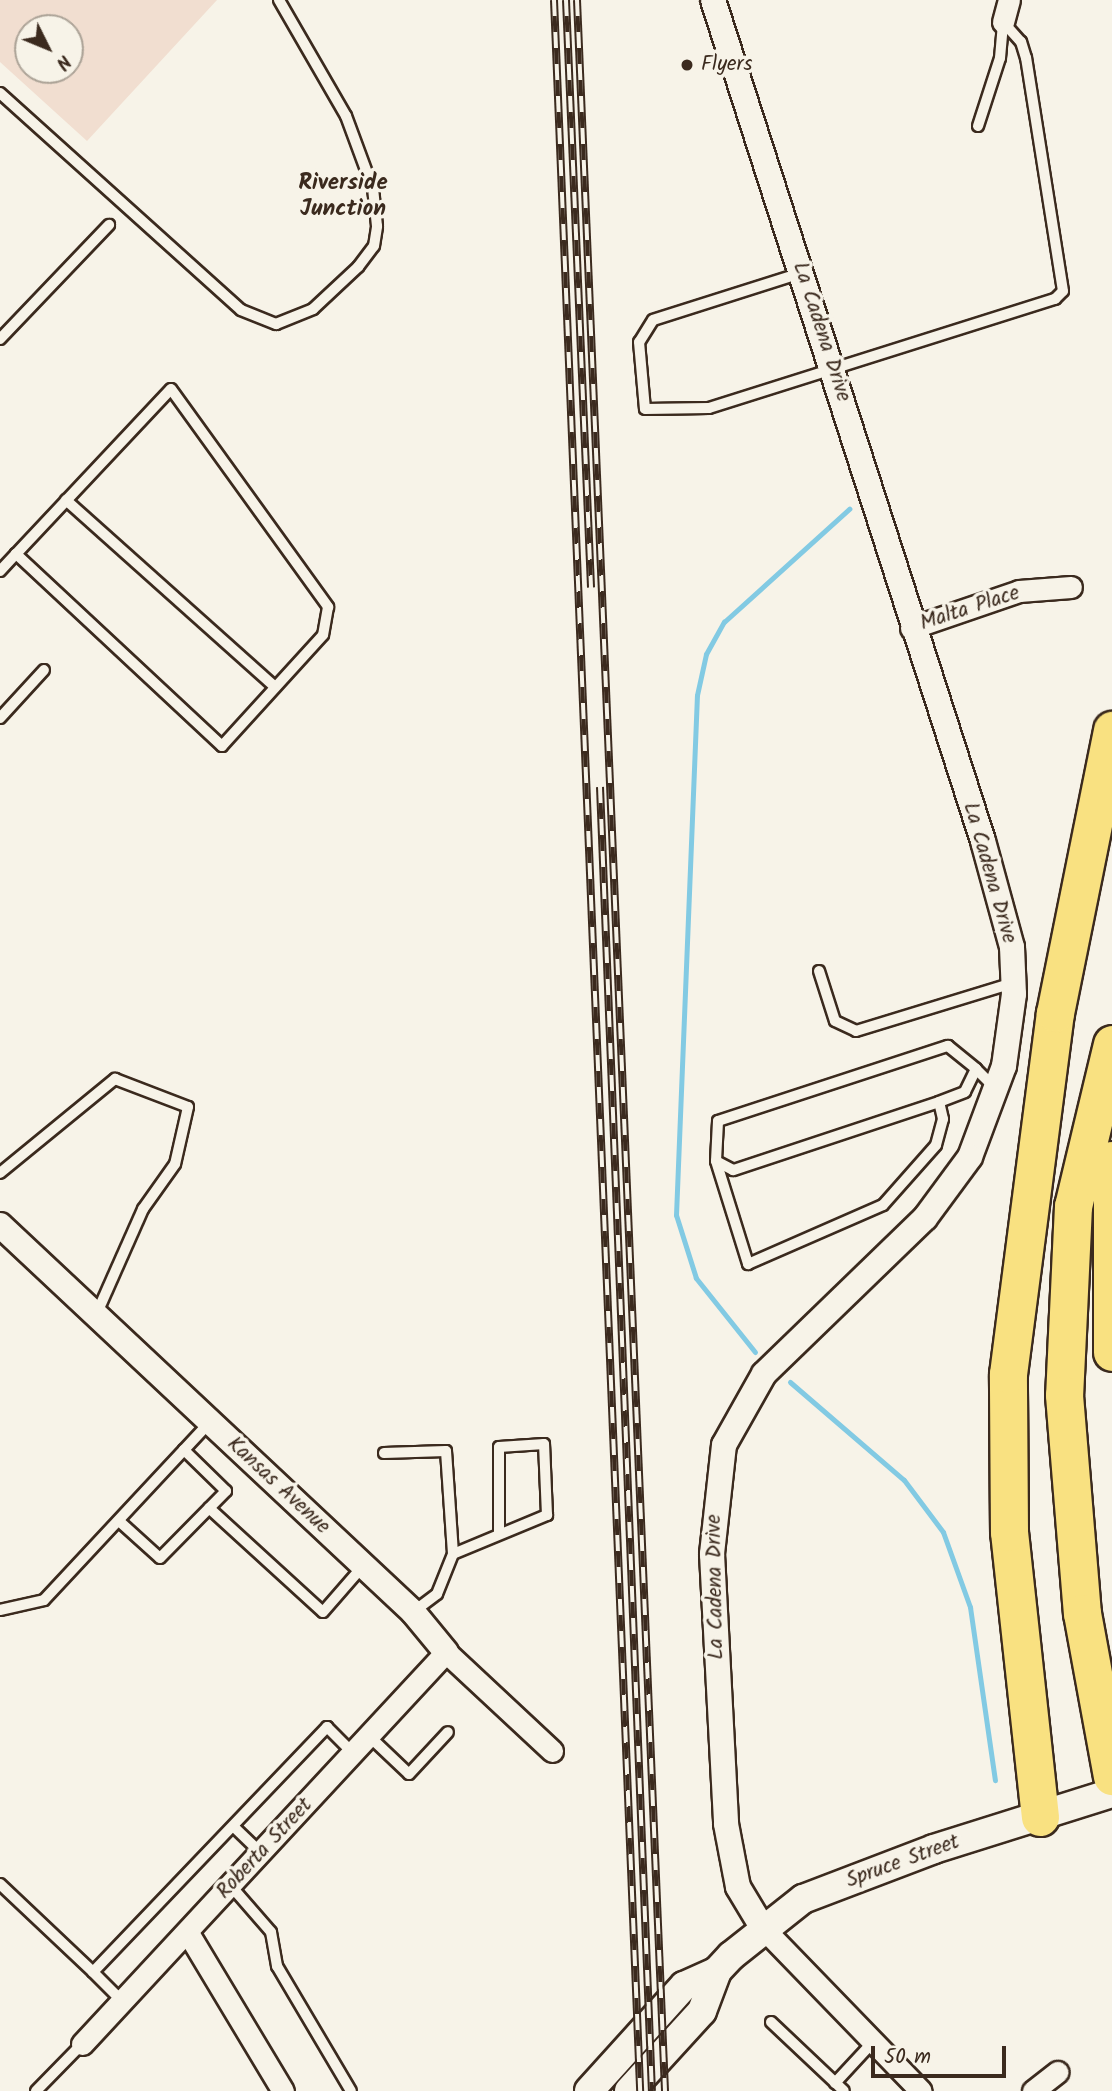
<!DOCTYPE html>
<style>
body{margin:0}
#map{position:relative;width:1112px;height:2091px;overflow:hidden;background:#f7f3e8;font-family:Kalam,sans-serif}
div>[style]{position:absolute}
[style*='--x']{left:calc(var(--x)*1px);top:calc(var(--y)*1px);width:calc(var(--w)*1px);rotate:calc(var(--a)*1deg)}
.built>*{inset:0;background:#f1ded0}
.stream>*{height:5px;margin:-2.5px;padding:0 2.5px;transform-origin:2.5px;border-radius:2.5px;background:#82cae3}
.roads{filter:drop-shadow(2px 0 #3b2a1e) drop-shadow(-2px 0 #3b2a1e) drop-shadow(0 2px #3b2a1e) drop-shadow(0 -2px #3b2a1e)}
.service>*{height:10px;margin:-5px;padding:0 5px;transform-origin:5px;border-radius:5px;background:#f7f3e8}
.minor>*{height:21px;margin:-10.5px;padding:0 10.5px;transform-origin:10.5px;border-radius:10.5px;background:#f7f3e8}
.tertiary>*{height:24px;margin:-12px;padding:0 12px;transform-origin:12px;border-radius:12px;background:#f7f3e8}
.secondary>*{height:28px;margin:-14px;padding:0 14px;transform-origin:14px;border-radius:14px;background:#f7f3e8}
.motorway>*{height:37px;margin:-18.5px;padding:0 18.5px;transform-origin:18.5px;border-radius:18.5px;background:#f9e181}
.rail>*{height:8px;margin-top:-4px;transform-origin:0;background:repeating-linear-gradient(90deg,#f7f3e8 0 16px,#3b2a1e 0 32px);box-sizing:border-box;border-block:2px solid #3b2a1e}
.dots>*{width:19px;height:19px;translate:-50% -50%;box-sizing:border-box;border:4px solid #f7f3e8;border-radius:50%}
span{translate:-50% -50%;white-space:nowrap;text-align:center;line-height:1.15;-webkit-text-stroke:7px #f7f3e8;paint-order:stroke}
.poi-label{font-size:21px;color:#3b2a1e}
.left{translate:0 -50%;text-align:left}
.street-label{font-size:21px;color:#3b2a1e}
.neighbourhood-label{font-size:23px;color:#3b2a1e;font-weight:700}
.north{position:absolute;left:14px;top:14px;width:70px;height:70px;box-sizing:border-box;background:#f7f3e8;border:2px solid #aca397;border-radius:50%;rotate:133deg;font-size:19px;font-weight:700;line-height:28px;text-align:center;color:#3b2a1e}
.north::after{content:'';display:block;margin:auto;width:24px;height:32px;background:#3b2a1e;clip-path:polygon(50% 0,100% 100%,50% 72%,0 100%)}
.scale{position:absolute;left:871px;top:2046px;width:135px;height:32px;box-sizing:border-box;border:4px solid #3b2a1e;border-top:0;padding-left:9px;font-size:21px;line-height:24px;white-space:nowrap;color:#3b2a1e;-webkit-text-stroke:5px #f7f3e8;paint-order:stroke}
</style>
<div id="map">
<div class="built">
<i style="clip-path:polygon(evenodd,0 0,217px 0,87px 141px,0 62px,0 0,28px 28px,70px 28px,70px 70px,28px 70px,28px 28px)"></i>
</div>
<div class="stream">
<i style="--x:755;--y:1352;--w:95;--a:-128.6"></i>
<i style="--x:696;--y:1278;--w:66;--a:-107.6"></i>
<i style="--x:676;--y:1215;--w:520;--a:-87.69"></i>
<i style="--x:697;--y:695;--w:42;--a:-77.6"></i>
<i style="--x:706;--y:654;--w:37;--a:-61"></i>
<i style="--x:724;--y:622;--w:169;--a:-42.1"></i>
<i style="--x:790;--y:1382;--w:150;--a:40.7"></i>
<i style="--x:904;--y:1480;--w:65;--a:53.1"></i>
<i style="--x:943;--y:1532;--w:80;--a:70.2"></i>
<i style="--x:970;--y:1607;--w:175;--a:81.8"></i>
</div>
<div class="roads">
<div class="service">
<i style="--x:0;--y:93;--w:324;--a:42"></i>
<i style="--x:241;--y:310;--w:38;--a:22"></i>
<i style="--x:276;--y:324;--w:40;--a:-22"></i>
<i style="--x:313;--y:309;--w:62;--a:-43"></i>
<i style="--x:358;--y:267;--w:26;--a:-53"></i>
<i style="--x:374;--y:246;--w:20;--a:-81"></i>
<i style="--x:377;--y:226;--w:37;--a:-96"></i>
<i style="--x:373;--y:189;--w:78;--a:-110.3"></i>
<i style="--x:346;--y:116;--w:134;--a:-120"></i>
<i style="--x:978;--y:126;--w:71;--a:-72.1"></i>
<i style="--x:1000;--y:58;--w:36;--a:-85"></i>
<i style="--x:801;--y:273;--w:155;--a:162.4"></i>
<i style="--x:653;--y:320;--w:26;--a:122"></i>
<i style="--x:639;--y:342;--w:67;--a:84.9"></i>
<i style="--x:645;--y:409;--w:64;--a:-0.9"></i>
<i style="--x:709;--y:408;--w:363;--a:-17.5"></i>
<i style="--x:1055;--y:299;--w:11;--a:-45"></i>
<i style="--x:1063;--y:291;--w:236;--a:-99"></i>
<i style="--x:1026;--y:58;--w:17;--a:-107"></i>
<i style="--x:1021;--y:42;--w:27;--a:-132"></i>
<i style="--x:0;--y:339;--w:158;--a:-46.3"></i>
<i style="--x:66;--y:500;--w:280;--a:41.8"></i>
<i style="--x:0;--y:571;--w:23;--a:-47"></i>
<i style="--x:16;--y:554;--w:226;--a:-46.8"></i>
<i style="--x:171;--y:389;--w:269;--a:54.2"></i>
<i style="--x:328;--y:607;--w:28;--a:100"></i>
<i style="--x:323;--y:635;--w:150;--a:132.3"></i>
<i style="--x:222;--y:746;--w:282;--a:-137"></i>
<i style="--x:0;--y:718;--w:65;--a:-47.5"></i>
<i style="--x:819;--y:971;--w:52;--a:72.3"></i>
<i style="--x:835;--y:1021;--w:23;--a:25"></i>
<i style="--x:856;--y:1031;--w:164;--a:-17"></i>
<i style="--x:976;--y:1069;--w:25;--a:116"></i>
<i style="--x:965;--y:1092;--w:28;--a:159"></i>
<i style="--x:939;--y:1102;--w:217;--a:161.7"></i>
<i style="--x:733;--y:1170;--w:19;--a:-152"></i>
<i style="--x:716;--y:1161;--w:40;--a:-87.1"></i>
<i style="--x:718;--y:1121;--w:242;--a:-18.1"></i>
<i style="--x:948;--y:1046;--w:36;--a:39"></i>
<i style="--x:976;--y:1069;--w:28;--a:45"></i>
<i style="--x:716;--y:1161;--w:108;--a:72.7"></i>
<i style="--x:748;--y:1264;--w:147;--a:-23.6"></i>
<i style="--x:883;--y:1205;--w:80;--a:-48.5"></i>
<i style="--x:936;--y:1145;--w:27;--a:-75"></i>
<i style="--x:943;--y:1119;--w:17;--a:-103"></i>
<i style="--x:0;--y:1173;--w:149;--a:-39.3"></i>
<i style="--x:115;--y:1079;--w:78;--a:21"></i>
<i style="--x:188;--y:1107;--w:58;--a:102.8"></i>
<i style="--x:175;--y:1164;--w:55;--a:125.4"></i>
<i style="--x:143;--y:1209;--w:116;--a:113.9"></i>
<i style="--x:384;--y:1453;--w:62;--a:-1.8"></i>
<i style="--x:446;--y:1451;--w:103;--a:86.1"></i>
<i style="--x:453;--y:1554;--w:43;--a:111.8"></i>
<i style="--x:437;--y:1594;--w:30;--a:143"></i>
<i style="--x:209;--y:1508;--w:154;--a:42.4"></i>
<i style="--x:323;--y:1612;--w:61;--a:-49"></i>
<i style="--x:119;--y:1521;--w:55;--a:42.1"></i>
<i style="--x:160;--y:1558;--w:94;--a:-45.4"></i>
<i style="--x:226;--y:1491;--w:59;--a:-135.7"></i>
<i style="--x:453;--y:1554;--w:102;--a:-22.5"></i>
<i style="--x:547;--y:1515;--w:71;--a:-92.4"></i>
<i style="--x:544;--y:1444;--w:45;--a:176.2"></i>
<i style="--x:499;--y:1447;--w:87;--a:90"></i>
<i style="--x:0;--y:1610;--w:45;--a:-12.8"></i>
<i style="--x:44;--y:1600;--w:243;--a:-47"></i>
<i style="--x:369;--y:1736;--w:55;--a:43.5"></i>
<i style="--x:409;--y:1774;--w:57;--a:-47.1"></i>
<i style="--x:234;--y:1827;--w:37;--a:44"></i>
<i style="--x:0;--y:1884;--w:128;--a:43.4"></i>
<i style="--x:93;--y:1972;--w:339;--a:-46.3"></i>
<i style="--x:327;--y:1727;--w:37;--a:45"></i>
<i style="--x:231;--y:1886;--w:61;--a:49"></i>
<i style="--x:271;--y:1932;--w:35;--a:80"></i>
<i style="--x:277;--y:1966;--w:145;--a:59.4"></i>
<i style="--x:93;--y:1972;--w:41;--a:45"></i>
<i style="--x:771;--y:2022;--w:100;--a:43.4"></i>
<i style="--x:835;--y:2083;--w:54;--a:-47.2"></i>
<i style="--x:36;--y:2091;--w:66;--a:-45.6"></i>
</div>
<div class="minor">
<i style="--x:1003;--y:22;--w:23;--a:-75"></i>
<i style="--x:911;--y:628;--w:114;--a:-18.9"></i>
<i style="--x:1019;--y:591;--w:52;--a:-4.4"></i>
<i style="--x:762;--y:1927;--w:228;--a:45.9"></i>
<i style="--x:188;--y:1933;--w:184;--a:59"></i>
<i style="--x:82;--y:2044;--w:535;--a:-47.12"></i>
<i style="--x:446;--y:1652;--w:145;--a:43"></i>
<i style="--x:1033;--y:2091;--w:31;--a:-38"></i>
</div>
<div class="tertiary">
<i style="--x:713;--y:0;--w:883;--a:72.2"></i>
<i style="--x:983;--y:841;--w:110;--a:74.7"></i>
<i style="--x:1012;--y:947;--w:47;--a:87.6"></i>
<i style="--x:1014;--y:994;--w:73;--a:97.9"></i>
<i style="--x:1004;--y:1066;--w:97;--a:110.5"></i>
<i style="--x:970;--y:1157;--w:76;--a:126.4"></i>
<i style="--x:925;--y:1218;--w:224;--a:135.9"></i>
<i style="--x:764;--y:1374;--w:81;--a:119.4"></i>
<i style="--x:724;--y:1445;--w:110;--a:96.3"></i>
<i style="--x:712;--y:1554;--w:270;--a:87"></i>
<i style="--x:726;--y:1824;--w:64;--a:79.2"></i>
<i style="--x:738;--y:1887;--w:47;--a:59"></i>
<i style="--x:0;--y:1225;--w:566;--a:43.14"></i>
<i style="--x:413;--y:1612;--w:52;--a:50.5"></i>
</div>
<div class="secondary">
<i style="--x:589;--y:2091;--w:142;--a:-47.9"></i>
<i style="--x:684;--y:1986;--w:36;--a:-24"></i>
<i style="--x:629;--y:2091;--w:108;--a:-47.6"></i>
<i style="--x:702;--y:2011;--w:43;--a:-69.4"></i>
<i style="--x:717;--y:1971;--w:21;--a:-47"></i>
<i style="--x:731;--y:1956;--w:92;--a:-38.4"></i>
<i style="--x:803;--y:1899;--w:140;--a:-20.9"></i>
<i style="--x:934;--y:1849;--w:187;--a:-17.5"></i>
</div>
<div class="motorway">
<i style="--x:1112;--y:1044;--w:167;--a:103.5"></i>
<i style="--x:1073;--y:1206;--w:189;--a:92.7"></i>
<i style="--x:1064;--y:1395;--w:219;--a:85.3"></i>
<i style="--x:1082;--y:1613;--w:166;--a:79.6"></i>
<i style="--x:1112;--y:1160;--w:192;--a:90"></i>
<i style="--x:1040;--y:1817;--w:287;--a:-96.2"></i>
<i style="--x:1009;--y:1532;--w:158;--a:-90.4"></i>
<i style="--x:1008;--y:1374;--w:364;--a:-82.6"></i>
<i style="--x:1055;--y:1013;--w:289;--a:-78.6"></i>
</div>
</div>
<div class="rail">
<i style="--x:554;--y:0;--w:2093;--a:87.64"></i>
<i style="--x:566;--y:0;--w:588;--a:87.56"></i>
<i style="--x:577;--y:0;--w:2093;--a:87.59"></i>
<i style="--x:600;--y:787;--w:1305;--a:87.72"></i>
</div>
<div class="dots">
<i style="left:687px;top:65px;background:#3b2a1e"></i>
</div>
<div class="poi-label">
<span class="left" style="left:701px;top:65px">Flyers</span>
</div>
<div class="street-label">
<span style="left:821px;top:332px;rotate:72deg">La Cadena Drive</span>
<span style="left:970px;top:609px;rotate:-18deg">Malta Place</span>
<span style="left:989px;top:873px;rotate:74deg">La Cadena Drive</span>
<span style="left:278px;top:1486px;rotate:43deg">Kansas Avenue</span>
<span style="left:716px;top:1587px;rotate:-91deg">La Cadena Drive</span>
<span style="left:265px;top:1849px;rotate:-47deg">Roberta Street</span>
<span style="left:903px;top:1862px;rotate:-20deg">Spruce Street</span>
</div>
<div class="neighbourhood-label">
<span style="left:343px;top:196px">Riverside<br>Junction</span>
</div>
<div class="north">N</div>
<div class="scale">50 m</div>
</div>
